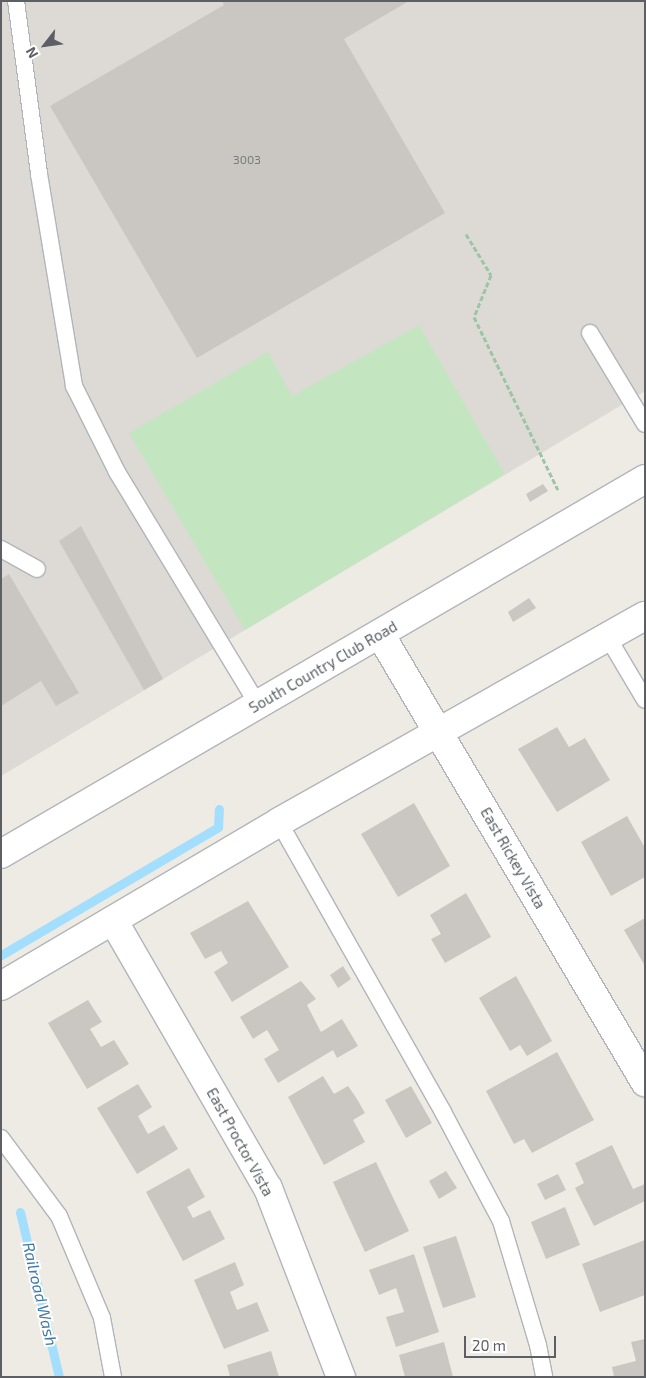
<!DOCTYPE html>
<style>
body{margin:0}
#map{position:relative;width:646px;height:1378px;overflow:hidden;background:#eeebe4;font-family:"Exo 2",sans-serif}
div>[style]{position:absolute}
[style*='--x']{left:calc(var(--x)*1px);top:calc(var(--y)*1px);width:calc(var(--w)*1px);rotate:calc(var(--a)*1deg)}
.industrial>*{inset:0;background:#dddad6}
.green>*{inset:0;background:#c3e6c0}
.stream>*{height:9px;margin:-4.5px;padding:0 4.5px;transform-origin:4.5px;border-radius:4.5px;background:#a4defe}
.building>*{inset:0;background:#cac6c1}
.path>*{height:3px;margin-top:-1.5px;transform-origin:0;background:repeating-linear-gradient(90deg,#9ac6a3 0 5px,transparent 0 7.5px)}
.roads{filter:drop-shadow(1px 0 #b1b5b9) drop-shadow(-1px 0 #b1b5b9) drop-shadow(0 1px #b1b5b9) drop-shadow(0 -1px #b1b5b9)}
.service>*{height:16px;margin:-8px;padding:0 8px;transform-origin:8px;border-radius:8px;background:#fff}
.minor>*{height:28px;margin:-14px;padding:0 14px;transform-origin:14px;border-radius:14px;background:#fff}
.tertiary>*{height:28px;margin:-14px;padding:0 14px;transform-origin:14px;border-radius:14px;background:#fff}
span{translate:-50% -50%;white-space:nowrap;text-align:center;line-height:1.15;-webkit-text-stroke:4px #fff;paint-order:stroke}
.number-label{font-size:12px;color:#787a7b}
.number-label span{-webkit-text-stroke-width:0}
.street-label{font-size:15px;color:#5c6064}
.water-label{font-size:16px;color:#3e7aa7;font-style:italic}
.frame{position:absolute;inset:0;border:2px solid #5c6064;pointer-events:none}
.north{position:absolute;left:20px;top:20px;width:50px;height:50px;-webkit-text-stroke:4px #fff;paint-order:stroke;rotate:240deg;font-size:14px;font-weight:700;line-height:20px;text-align:center;color:#5c6064}
.north::after{content:'';display:block;margin:auto;width:18px;height:22px;background:#5c6064;clip-path:polygon(50% 0,100% 100%,50% 72%,0 100%)}
.scale{position:absolute;left:464px;top:1336px;width:92px;height:22px;box-sizing:border-box;border:2px solid #5c6064;border-top:0;padding-left:6px;font-size:15px;line-height:18px;white-space:nowrap;color:#5c6064;-webkit-text-stroke:4px #fff;paint-order:stroke}
</style>
<div id="map">
<div class="industrial">
<i style="clip-path:polygon(1px 1px,645px 1px,645px 391px,1px 776px)"></i>
</div>
<div class="green">
<i style="clip-path:polygon(419px 325px,505px 474px,245px 630px,129px 433px,268px 352px,292px 396px)"></i>
</div>
<div class="stream">
<i style="--x:1;--y:955;--w:252;--a:-30.5"></i>
<i style="--x:218;--y:827;--w:18;--a:-87"></i>
<i style="--x:20;--y:1212;--w:170;--a:76.7"></i>
</div>
<div class="building">
<i style="clip-path:polygon(222px 1px,409px 1px,344px 39px,445px 213px,197px 358px,50px 106px,224px 5px)"></i>
<i style="clip-path:polygon(543px 484px,548px 491px,530px 502px,526px 494px)"></i>
<i style="clip-path:polygon(81px 526px,163px 679px,144px 690px,59px 541px)"></i>
<i style="clip-path:polygon(9px 574px,79px 693px,56px 706px,41px 681px,1px 706px,1px 579px)"></i>
<i style="clip-path:polygon(529px 598px,536px 608px,513px 622px,508px 612px)"></i>
<i style="clip-path:polygon(557px 727px,569px 747px,585px 738px,610px 780px,557px 812px,518px 749px)"></i>
<i style="clip-path:polygon(414px 803px,450px 866px,398px 897px,361px 834px)"></i>
<i style="clip-path:polygon(627px 816px,645px 848px,645px 877px,611px 896px,581px 842px)"></i>
<i style="clip-path:polygon(466px 893px,491px 937px,445px 963px,431px 939px,441px 934px,430px 915px)"></i>
<i style="clip-path:polygon(248px 901px,289px 967px,232px 1002px,214px 972px,228px 963px,221px 951px,205px 959px,190px 933px)"></i>
<i style="clip-path:polygon(645px 918px,645px 966px,624px 930px)"></i>
<i style="clip-path:polygon(343px 966px,351px 979px,338px 988px,330px 975px)"></i>
<i style="clip-path:polygon(516px 976px,552px 1041px,527px 1056px,520px 1045px,510px 1051px,479px 998px)"></i>
<i style="clip-path:polygon(301px 981px,316px 999px,307px 1005px,321px 1032px,342px 1019px,358px 1046px,337px 1058px,333px 1050px,278px 1083px,264px 1059px,279px 1050px,267px 1030px,253px 1039px,240px 1017px)"></i>
<i style="clip-path:polygon(88px 1000px,102px 1022px,90px 1029px,101px 1047px,114px 1040px,129px 1064px,87px 1089px,48px 1023px)"></i>
<i style="clip-path:polygon(557px 1052px,594px 1120px,532px 1153px,524px 1139px,514px 1144px,486px 1091px)"></i>
<i style="clip-path:polygon(323px 1076px,334px 1094px,348px 1086px,357px 1099px,365px 1113px,353px 1120px,365px 1142px,324px 1165px,288px 1097px)"></i>
<i style="clip-path:polygon(138px 1084px,152px 1107px,138px 1116px,148px 1134px,164px 1125px,178px 1149px,137px 1174px,97px 1108px)"></i>
<i style="clip-path:polygon(411px 1086px,432px 1123px,406px 1138px,385px 1100px)"></i>
<i style="clip-path:polygon(612px 1145px,633px 1189px,645px 1184px,645px 1201px,594px 1226px,575px 1188px,584px 1183px,575px 1163px)"></i>
<i style="clip-path:polygon(376px 1162px,409px 1231px,365px 1252px,333px 1182px)"></i>
<i style="clip-path:polygon(189px 1168px,205px 1197px,187px 1207px,193px 1218px,210px 1210px,225px 1239px,183px 1261px,146px 1192px)"></i>
<i style="clip-path:polygon(446px 1171px,457px 1188px,439px 1199px,429px 1181px)"></i>
<i style="clip-path:polygon(558px 1174px,566px 1190px,545px 1200px,537px 1184px)"></i>
<i style="clip-path:polygon(565px 1207px,580px 1245px,546px 1259px,531px 1222px)"></i>
<i style="clip-path:polygon(456px 1236px,476px 1297px,443px 1308px,423px 1247px)"></i>
<i style="clip-path:polygon(645px 1240px,645px 1295px,600px 1312px,582px 1264px)"></i>
<i style="clip-path:polygon(414px 1254px,439px 1332px,396px 1347px,386px 1317px,404px 1312px,396px 1288px,379px 1295px,369px 1270px)"></i>
<i style="clip-path:polygon(235px 1262px,244px 1285px,230px 1292px,237px 1310px,257px 1302px,269px 1331px,224px 1349px,194px 1280px)"></i>
<i style="clip-path:polygon(645px 1339px,645px 1377px,614px 1377px,612px 1367px,636px 1361px,631px 1342px)"></i>
<i style="clip-path:polygon(444px 1342px,453px 1377px,405px 1377px,399px 1355px)"></i>
<i style="clip-path:polygon(271px 1351px,279px 1377px,230px 1377px,227px 1365px)"></i>
</div>
<div class="path">
<i style="--x:466;--y:234;--w:48;--a:58.6"></i>
<i style="--x:491;--y:275;--w:45;--a:112"></i>
<i style="--x:474;--y:317;--w:192;--a:64.1"></i>
</div>
<div class="roads">
<div class="service">
<i style="--x:16;--y:1;--w:175;--a:82.4"></i>
<i style="--x:39;--y:174;--w:215;--a:80.6"></i>
<i style="--x:74;--y:386;--w:96;--a:63.4"></i>
<i style="--x:117;--y:472;--w:272;--a:58.8"></i>
<i style="--x:590;--y:333;--w:106;--a:58.9"></i>
<i style="--x:1;--y:549;--w:41;--a:29.1"></i>
<i style="--x:607;--y:636;--w:74;--a:59.3"></i>
<i style="--x:279;--y:822;--w:333;--a:60.5"></i>
<i style="--x:443;--y:1112;--w:123;--a:62"></i>
<i style="--x:501;--y:1221;--w:129;--a:73.4"></i>
<i style="--x:538;--y:1345;--w:33;--a:79"></i>
<i style="--x:1;--y:1138;--w:97;--a:53.4"></i>
<i style="--x:59;--y:1216;--w:111;--a:67.1"></i>
<i style="--x:102;--y:1318;--w:60;--a:79.4"></i>
</div>
<div class="minor">
<i style="--x:380;--y:634;--w:521;--a:59.39"></i>
<i style="--x:113;--y:920;--w:310;--a:60"></i>
<i style="--x:268;--y:1188;--w:203;--a:68.9"></i>
<i style="--x:1;--y:986;--w:323;--a:-30.5"></i>
<i style="--x:279;--y:822;--w:420;--a:-29.4"></i>
</div>
<div class="tertiary">
<i style="--x:1;--y:854;--w:745;--a:-30.21"></i>
</div>
</div>
<div class="number-label">
<span style="left:247px;top:160px">3003</span>
</div>
<div class="street-label">
<span style="left:323px;top:667px;rotate:-30deg">South Country Club Road</span>
<span style="left:513px;top:858px;rotate:60deg">East Rickey Vista</span>
<span style="left:240px;top:1142px;rotate:61deg">East Proctor Vista</span>
</div>
<div class="water-label">
<span style="left:40px;top:1294px;rotate:77deg">Railroad Wash</span>
</div>
<div class="frame"></div>
<div class="north">N</div>
<div class="scale">20 m</div>
</div>
